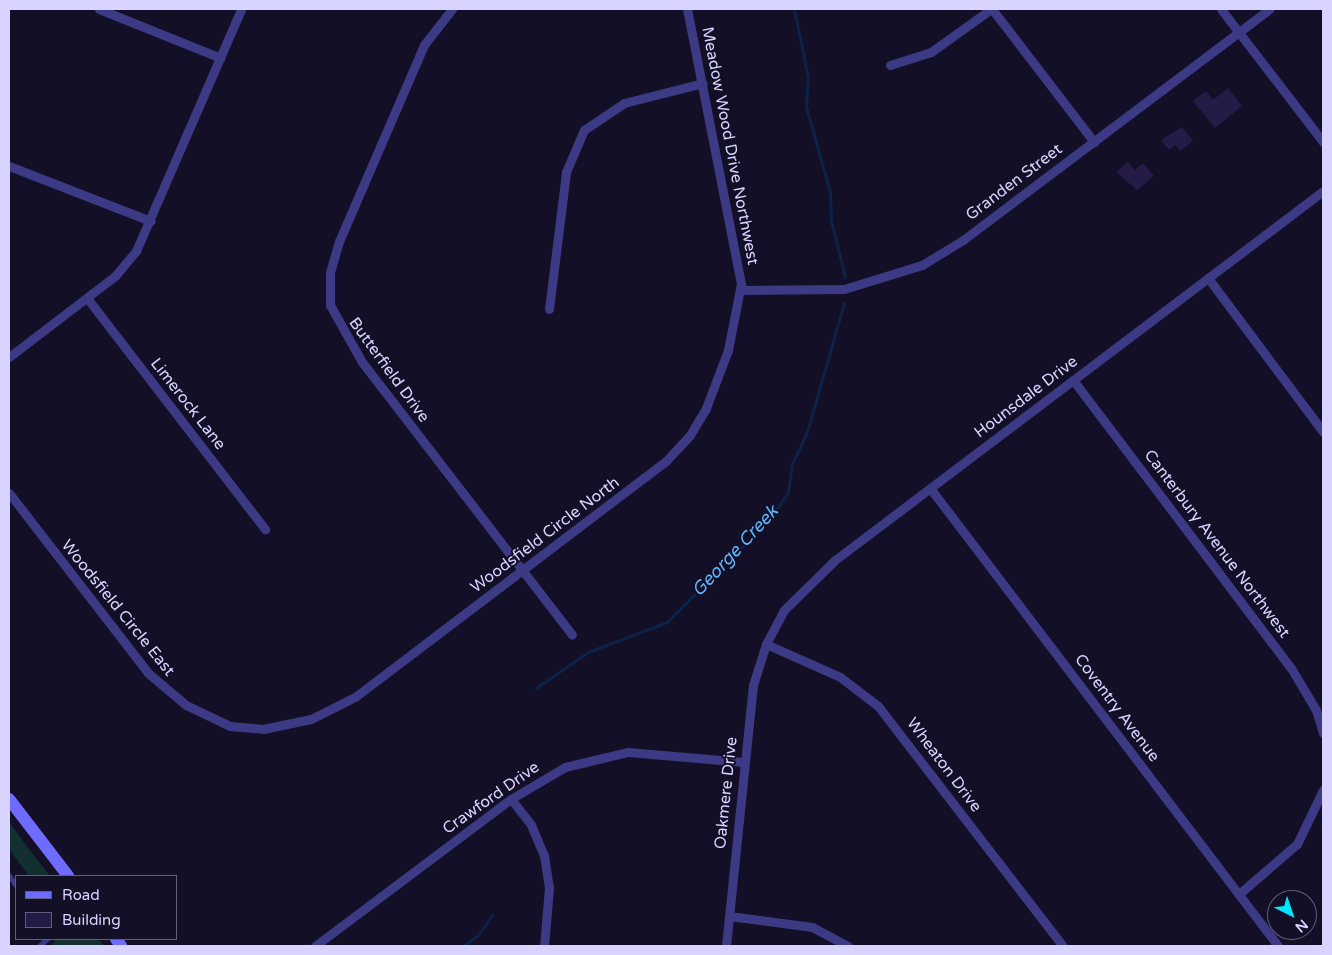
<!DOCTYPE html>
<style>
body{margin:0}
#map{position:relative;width:1332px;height:955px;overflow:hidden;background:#130f26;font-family:"Varela Round",sans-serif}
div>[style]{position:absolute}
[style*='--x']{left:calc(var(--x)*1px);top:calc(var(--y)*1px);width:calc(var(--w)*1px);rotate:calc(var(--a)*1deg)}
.green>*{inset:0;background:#12302f}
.stream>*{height:3px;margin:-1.5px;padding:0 1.5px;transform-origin:1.5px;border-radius:1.5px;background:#0c2248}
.building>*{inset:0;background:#241b47}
.service>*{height:4.5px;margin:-2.25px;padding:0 2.25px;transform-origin:2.25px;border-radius:2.25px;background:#3d3a85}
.minor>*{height:9px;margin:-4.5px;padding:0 4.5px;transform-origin:4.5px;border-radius:4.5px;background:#3d3a85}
.secondary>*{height:12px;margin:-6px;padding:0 6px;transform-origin:6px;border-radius:6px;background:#6f6bff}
span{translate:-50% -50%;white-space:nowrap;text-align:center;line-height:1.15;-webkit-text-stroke:4px #130f26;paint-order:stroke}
.street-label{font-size:16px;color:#d9d4ff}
.water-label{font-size:18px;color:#62b6ff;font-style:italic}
.frame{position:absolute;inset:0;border:10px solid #d9d4ff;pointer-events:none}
.legend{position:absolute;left:15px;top:875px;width:162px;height:65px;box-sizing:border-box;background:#130f26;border:1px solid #625e7d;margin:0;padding:6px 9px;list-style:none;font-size:15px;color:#d9d4ff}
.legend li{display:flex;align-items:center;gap:10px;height:25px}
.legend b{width:25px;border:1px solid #625e7d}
.north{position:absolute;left:1267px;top:890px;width:50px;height:50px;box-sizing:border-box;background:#130f26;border:1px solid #625e7d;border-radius:50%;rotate:139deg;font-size:14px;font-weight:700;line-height:20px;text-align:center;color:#d9d4ff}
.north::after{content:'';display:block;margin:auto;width:18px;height:22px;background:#00e5ff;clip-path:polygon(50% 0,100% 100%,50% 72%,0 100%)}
</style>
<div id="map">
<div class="green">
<i style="clip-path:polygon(9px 822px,35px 857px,50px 876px,29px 876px,9px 849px)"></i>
<i style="clip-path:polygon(56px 939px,98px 939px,104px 946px,51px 946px)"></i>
</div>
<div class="stream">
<i style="--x:794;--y:9;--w:69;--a:78.4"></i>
<i style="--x:808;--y:77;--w:30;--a:94"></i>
<i style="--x:806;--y:107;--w:88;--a:74.2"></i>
<i style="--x:830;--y:192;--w:29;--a:88"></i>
<i style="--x:831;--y:221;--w:58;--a:76"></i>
<i style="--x:536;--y:688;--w:63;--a:-34.7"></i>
<i style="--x:588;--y:652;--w:85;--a:-20.8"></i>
<i style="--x:667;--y:622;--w:143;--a:-45"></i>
<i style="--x:768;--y:521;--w:35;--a:-55"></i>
<i style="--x:788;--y:492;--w:28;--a:-82"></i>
<i style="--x:792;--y:464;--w:35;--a:-65"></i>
<i style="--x:807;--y:432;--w:134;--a:-74"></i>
<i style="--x:463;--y:946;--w:19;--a:-36"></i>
<i style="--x:478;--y:935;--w:24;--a:-55"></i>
</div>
<div class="building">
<i style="clip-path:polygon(1228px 88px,1242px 106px,1215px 128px,1193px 101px,1206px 91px,1213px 100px)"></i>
<i style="clip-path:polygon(1182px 127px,1193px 141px,1180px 151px,1175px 145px,1169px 150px,1161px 140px)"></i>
<i style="clip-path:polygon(1128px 162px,1135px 170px,1143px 163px,1154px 176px,1137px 190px,1116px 172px)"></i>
</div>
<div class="service">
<i style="--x:9;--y:875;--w:12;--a:55"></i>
<i style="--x:39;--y:946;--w:11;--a:-41"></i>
</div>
<div class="minor">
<i style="--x:99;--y:9;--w:131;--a:21.9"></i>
<i style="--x:452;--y:9;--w:46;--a:127.9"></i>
<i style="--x:424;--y:45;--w:214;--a:113.4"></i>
<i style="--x:339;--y:241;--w:33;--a:106"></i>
<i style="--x:330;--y:273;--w:32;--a:90"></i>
<i style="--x:330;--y:305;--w:65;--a:60.7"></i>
<i style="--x:362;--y:362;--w:344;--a:52.4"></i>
<i style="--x:992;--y:9;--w:168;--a:52.5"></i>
<i style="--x:1221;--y:9;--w:168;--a:52.5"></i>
<i style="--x:890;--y:65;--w:43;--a:-17.6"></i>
<i style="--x:931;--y:52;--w:74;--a:-35.6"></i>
<i style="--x:9;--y:166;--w:152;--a:21.2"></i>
<i style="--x:1208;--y:278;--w:192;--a:53.2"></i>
<i style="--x:741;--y:290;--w:103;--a:-0.6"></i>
<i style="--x:844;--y:289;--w:82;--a:-17.1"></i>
<i style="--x:922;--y:265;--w:48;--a:-31.4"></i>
<i style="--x:963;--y:240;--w:384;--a:-37"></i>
<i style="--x:87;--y:298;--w:292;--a:52.4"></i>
<i style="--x:549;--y:309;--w:138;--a:-82.9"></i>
<i style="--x:566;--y:172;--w:46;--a:-66.8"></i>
<i style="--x:584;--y:130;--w:48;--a:-34"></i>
<i style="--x:624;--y:103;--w:81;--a:-14.2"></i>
<i style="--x:9;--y:357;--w:133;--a:-37.4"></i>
<i style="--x:115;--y:276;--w:33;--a:-50"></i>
<i style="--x:136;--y:251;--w:264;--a:-66.5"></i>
<i style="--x:1073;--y:380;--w:361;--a:52.9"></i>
<i style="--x:1291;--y:668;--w:49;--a:59.2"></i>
<i style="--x:1316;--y:710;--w:24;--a:73"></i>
<i style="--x:930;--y:488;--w:575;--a:52.77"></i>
<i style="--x:9;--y:493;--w:227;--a:52.3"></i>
<i style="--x:148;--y:673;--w:50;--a:40.1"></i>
<i style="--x:186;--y:705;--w:49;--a:25.5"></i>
<i style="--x:230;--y:726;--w:33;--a:5"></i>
<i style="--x:263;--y:729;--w:49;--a:-11.8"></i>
<i style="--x:311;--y:719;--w:49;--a:-26.6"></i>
<i style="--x:355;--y:697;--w:389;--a:-37.2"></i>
<i style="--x:665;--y:462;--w:37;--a:-47"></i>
<i style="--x:690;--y:435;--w:31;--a:-59"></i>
<i style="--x:706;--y:408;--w:62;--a:-69.2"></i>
<i style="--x:728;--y:350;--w:67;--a:-78.9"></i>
<i style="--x:741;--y:284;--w:280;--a:-101.1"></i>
<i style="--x:766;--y:644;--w:81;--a:24"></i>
<i style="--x:840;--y:677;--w:48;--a:37.3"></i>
<i style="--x:878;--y:706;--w:303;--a:52.4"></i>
<i style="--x:511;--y:799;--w:33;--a:52"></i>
<i style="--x:531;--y:825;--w:34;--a:67"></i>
<i style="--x:544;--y:856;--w:32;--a:81"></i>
<i style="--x:549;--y:888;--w:58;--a:94.9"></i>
<i style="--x:1239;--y:894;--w:77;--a:-40.8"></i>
<i style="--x:1297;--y:844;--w:60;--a:-64.3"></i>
<i style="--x:729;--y:916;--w:84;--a:7.5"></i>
<i style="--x:812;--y:927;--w:41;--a:27.8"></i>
<i style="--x:315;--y:946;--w:245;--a:-36.9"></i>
<i style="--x:511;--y:799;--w:63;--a:-30.7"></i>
<i style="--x:565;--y:767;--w:65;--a:-13.4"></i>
<i style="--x:628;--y:752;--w:116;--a:4.9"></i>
<i style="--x:726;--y:946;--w:262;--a:-84.1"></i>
<i style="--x:753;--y:685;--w:43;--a:-72.4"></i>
<i style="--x:766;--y:644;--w:38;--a:-62"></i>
<i style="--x:784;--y:610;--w:71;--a:-44.4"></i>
<i style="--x:835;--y:560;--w:612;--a:-37.09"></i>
</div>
<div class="secondary">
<i style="--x:9;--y:799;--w:97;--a:52.5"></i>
<i style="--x:116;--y:939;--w:9;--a:54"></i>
</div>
<div class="street-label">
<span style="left:730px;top:146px;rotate:79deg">Meadow Wood Drive Northwest</span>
<span style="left:1014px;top:182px;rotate:-37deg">Granden Street</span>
<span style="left:389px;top:370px;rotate:54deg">Butterfield Drive</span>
<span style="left:1026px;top:397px;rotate:-37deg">Hounsdale Drive</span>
<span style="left:188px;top:404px;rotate:52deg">Limerock Lane</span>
<span style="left:545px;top:535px;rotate:-37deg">Woodsfield Circle North</span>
<span style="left:1217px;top:544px;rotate:53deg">Canterbury Avenue Northwest</span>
<span style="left:118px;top:608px;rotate:51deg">Woodsfield Circle East</span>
<span style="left:1117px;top:708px;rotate:53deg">Coventry Avenue</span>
<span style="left:944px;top:765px;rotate:53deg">Wheaton Drive</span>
<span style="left:726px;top:793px;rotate:-84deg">Oakmere Drive</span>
<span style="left:491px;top:798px;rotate:-35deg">Crawford Drive</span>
</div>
<div class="water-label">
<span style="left:735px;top:551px;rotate:-47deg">George Creek</span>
</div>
<div class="frame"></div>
<ul class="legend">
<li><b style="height:6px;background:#6f6bff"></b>Road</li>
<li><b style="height:14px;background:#241b47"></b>Building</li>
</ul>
<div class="north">N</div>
</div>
